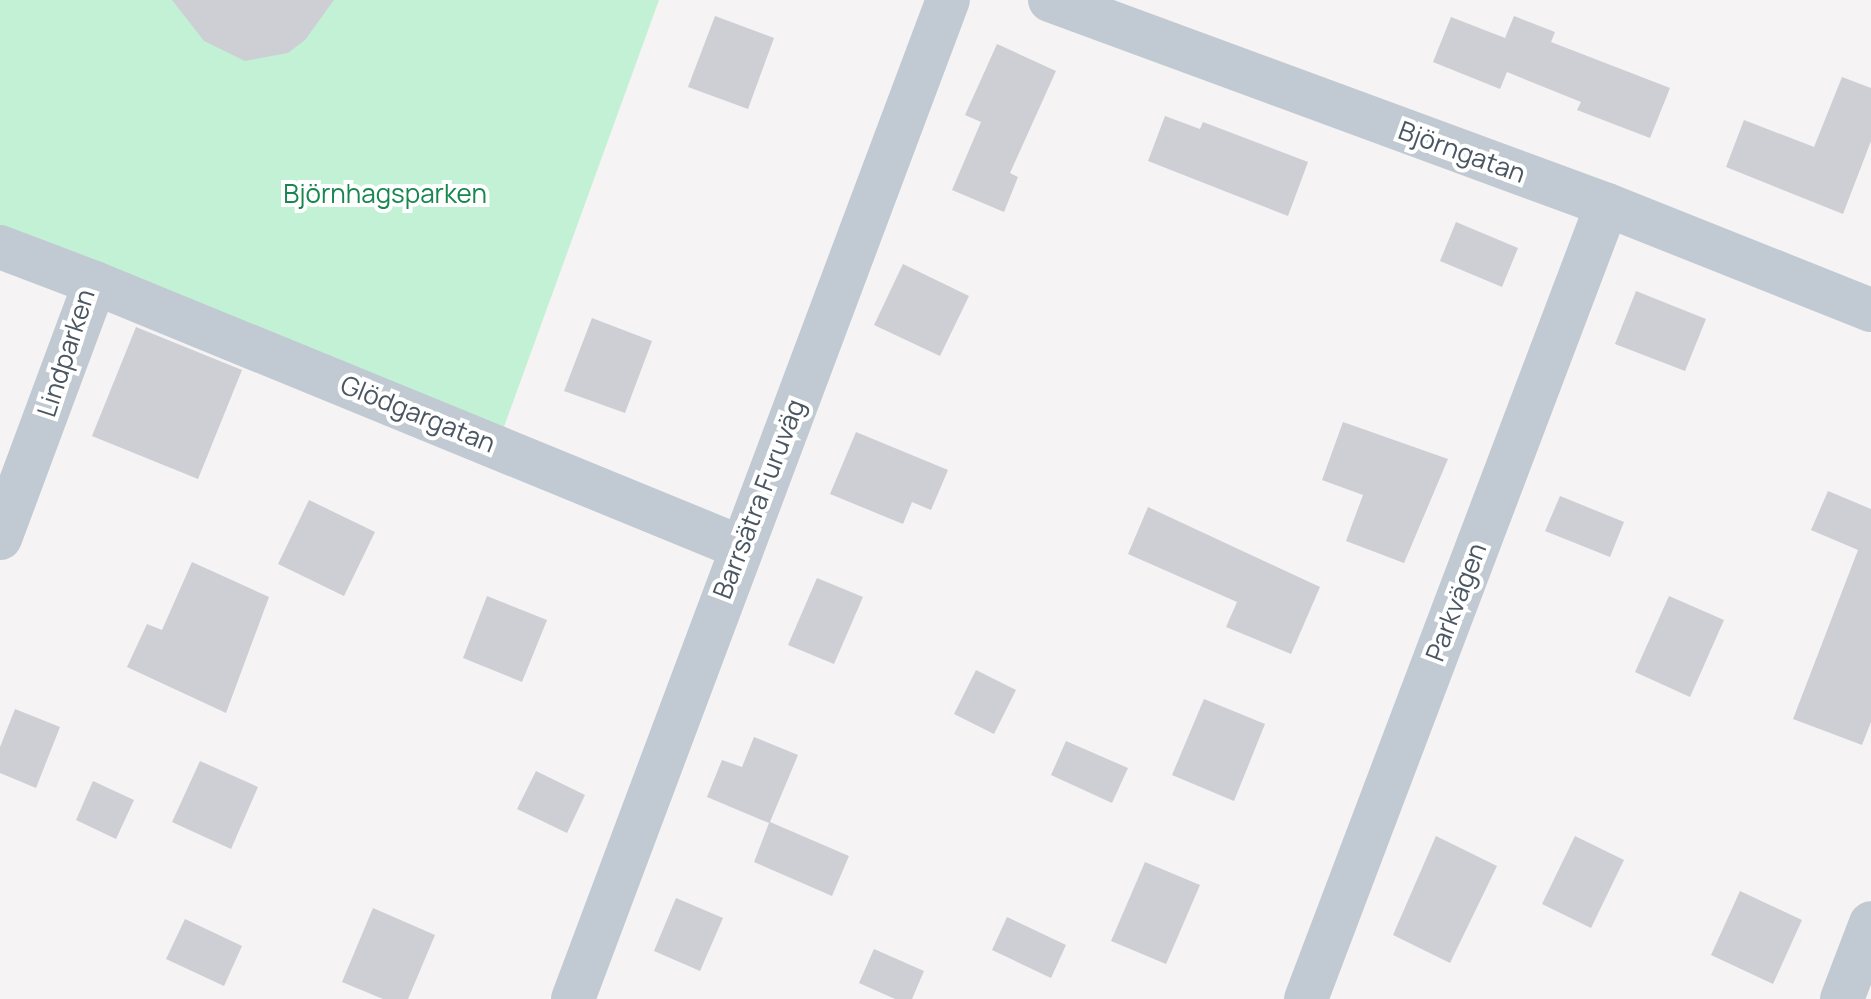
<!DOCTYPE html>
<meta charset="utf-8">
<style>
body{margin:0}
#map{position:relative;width:1871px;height:999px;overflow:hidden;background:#f5f3f3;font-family:Manrope,sans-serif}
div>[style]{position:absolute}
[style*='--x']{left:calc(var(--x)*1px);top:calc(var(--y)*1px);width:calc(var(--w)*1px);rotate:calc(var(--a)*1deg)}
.green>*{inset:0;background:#c3f1d5}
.building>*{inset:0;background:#cdcfd5}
.minor>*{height:44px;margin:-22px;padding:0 22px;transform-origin:22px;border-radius:22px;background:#c1cad2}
span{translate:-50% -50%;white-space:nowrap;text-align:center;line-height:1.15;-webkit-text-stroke:8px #fff;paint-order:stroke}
.street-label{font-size:26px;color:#4a5661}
.park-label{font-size:26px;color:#17864f}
</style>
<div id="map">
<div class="green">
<i style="clip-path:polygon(0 0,659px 0,497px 446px,0 247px)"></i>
</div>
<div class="building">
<i style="clip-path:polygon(172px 0,334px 0,305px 40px,288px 53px,245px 61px,204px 41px)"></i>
<i style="clip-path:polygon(715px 16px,774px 38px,748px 109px,688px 87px)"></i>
<i style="clip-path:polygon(1514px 16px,1555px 32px,1551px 42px,1670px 88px,1650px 138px,1577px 110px,1581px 102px,1507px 72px,1500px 89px,1433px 62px,1451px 17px,1505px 38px)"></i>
<i style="clip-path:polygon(997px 44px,1056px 71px,1010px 173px,1018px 177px,1004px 212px,952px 190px,981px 122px,965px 115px)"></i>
<i style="clip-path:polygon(1842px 77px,1871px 88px,1871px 141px,1843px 214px,1726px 167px,1744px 120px,1814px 147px)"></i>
<i style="clip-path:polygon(1165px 116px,1200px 129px,1203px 122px,1308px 162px,1288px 216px,1148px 161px)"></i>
<i style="clip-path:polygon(1456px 222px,1518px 248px,1502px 287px,1440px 261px)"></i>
<i style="clip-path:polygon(903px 264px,969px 296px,940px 356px,874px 325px)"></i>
<i style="clip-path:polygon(1636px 291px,1706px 319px,1685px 371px,1615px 344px)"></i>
<i style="clip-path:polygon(592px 318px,652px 341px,625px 413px,564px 391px)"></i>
<i style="clip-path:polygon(136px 327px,242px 370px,198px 479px,92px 436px)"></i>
<i style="clip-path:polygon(1343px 422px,1448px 459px,1404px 563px,1346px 541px,1363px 495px,1322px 480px)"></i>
<i style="clip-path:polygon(856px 432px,948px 470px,931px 510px,912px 502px,903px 524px,830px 494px)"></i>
<i style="clip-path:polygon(1828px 491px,1871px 509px,1871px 722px,1862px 745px,1793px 719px,1858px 550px,1811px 530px)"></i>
<i style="clip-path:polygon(1560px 496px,1624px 522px,1610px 557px,1545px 531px)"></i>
<i style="clip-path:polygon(309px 500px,375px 532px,344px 596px,278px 564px)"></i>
<i style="clip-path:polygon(1148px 507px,1320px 587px,1291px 654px,1226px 627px,1237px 602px,1128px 554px)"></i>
<i style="clip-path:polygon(192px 562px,269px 597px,226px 713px,127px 667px,147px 624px,162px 630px)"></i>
<i style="clip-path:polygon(817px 578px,863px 597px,834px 664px,788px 645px)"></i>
<i style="clip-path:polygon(487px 596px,547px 620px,522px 682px,463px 658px)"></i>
<i style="clip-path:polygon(1669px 596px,1724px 620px,1690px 697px,1635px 672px)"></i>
<i style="clip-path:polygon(976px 670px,1016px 690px,994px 734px,954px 714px)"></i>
<i style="clip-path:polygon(1204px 699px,1265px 724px,1234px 801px,1172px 775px)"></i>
<i style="clip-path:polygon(15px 709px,60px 727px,36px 788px,0 773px,0 747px)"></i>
<i style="clip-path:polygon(754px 737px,798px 755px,770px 822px,849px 856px,832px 896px,754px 862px,769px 823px,707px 797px,722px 760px,742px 767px)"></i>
<i style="clip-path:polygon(1066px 741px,1128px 768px,1112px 803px,1051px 775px)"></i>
<i style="clip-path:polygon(200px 761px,258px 787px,231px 849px,172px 822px)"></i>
<i style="clip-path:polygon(536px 771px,585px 795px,567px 833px,517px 809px)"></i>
<i style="clip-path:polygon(93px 781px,134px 800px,116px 839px,76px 820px)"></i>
<i style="clip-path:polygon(1436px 836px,1497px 866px,1450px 963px,1393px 935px)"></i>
<i style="clip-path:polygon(1575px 836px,1624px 860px,1591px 928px,1542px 904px)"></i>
<i style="clip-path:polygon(1145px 862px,1200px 885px,1166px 964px,1111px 941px)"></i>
<i style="clip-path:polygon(1740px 891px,1802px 920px,1773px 984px,1711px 955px)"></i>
<i style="clip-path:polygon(676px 898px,723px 918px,700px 971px,654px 951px)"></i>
<i style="clip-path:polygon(373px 908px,435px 935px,408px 999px,383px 999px,342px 982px)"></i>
<i style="clip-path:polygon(1007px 917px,1066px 945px,1051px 978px,992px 950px)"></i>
<i style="clip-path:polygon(185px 919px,242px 946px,224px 986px,166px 959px)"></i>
<i style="clip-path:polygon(874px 949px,924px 971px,912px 999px,895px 999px,859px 983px)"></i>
</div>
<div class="minor">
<i style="--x:1050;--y:0;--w:594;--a:20.21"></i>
<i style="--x:1607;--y:205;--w:284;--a:21.7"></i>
<i style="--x:0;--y:247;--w:102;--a:20.8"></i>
<i style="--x:95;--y:283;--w:272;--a:110.4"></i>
<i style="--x:95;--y:283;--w:697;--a:22.26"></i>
<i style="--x:573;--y:999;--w:1067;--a:-69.43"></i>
<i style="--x:1306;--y:999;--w:849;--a:-69.24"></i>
<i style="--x:1842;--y:999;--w:81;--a:-69.1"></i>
</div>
<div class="street-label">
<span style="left:1462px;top:152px;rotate:20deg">Björngatan</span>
<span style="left:66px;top:353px;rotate:-72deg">Lindparken</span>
<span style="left:418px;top:414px;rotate:22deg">Glödgargatan</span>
<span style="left:759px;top:499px;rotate:-69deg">Barrsätra Furuväg</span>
<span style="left:1456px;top:602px;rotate:-69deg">Parkvägen</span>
</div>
<div class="park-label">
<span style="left:385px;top:194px">Björnhagsparken</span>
</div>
</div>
